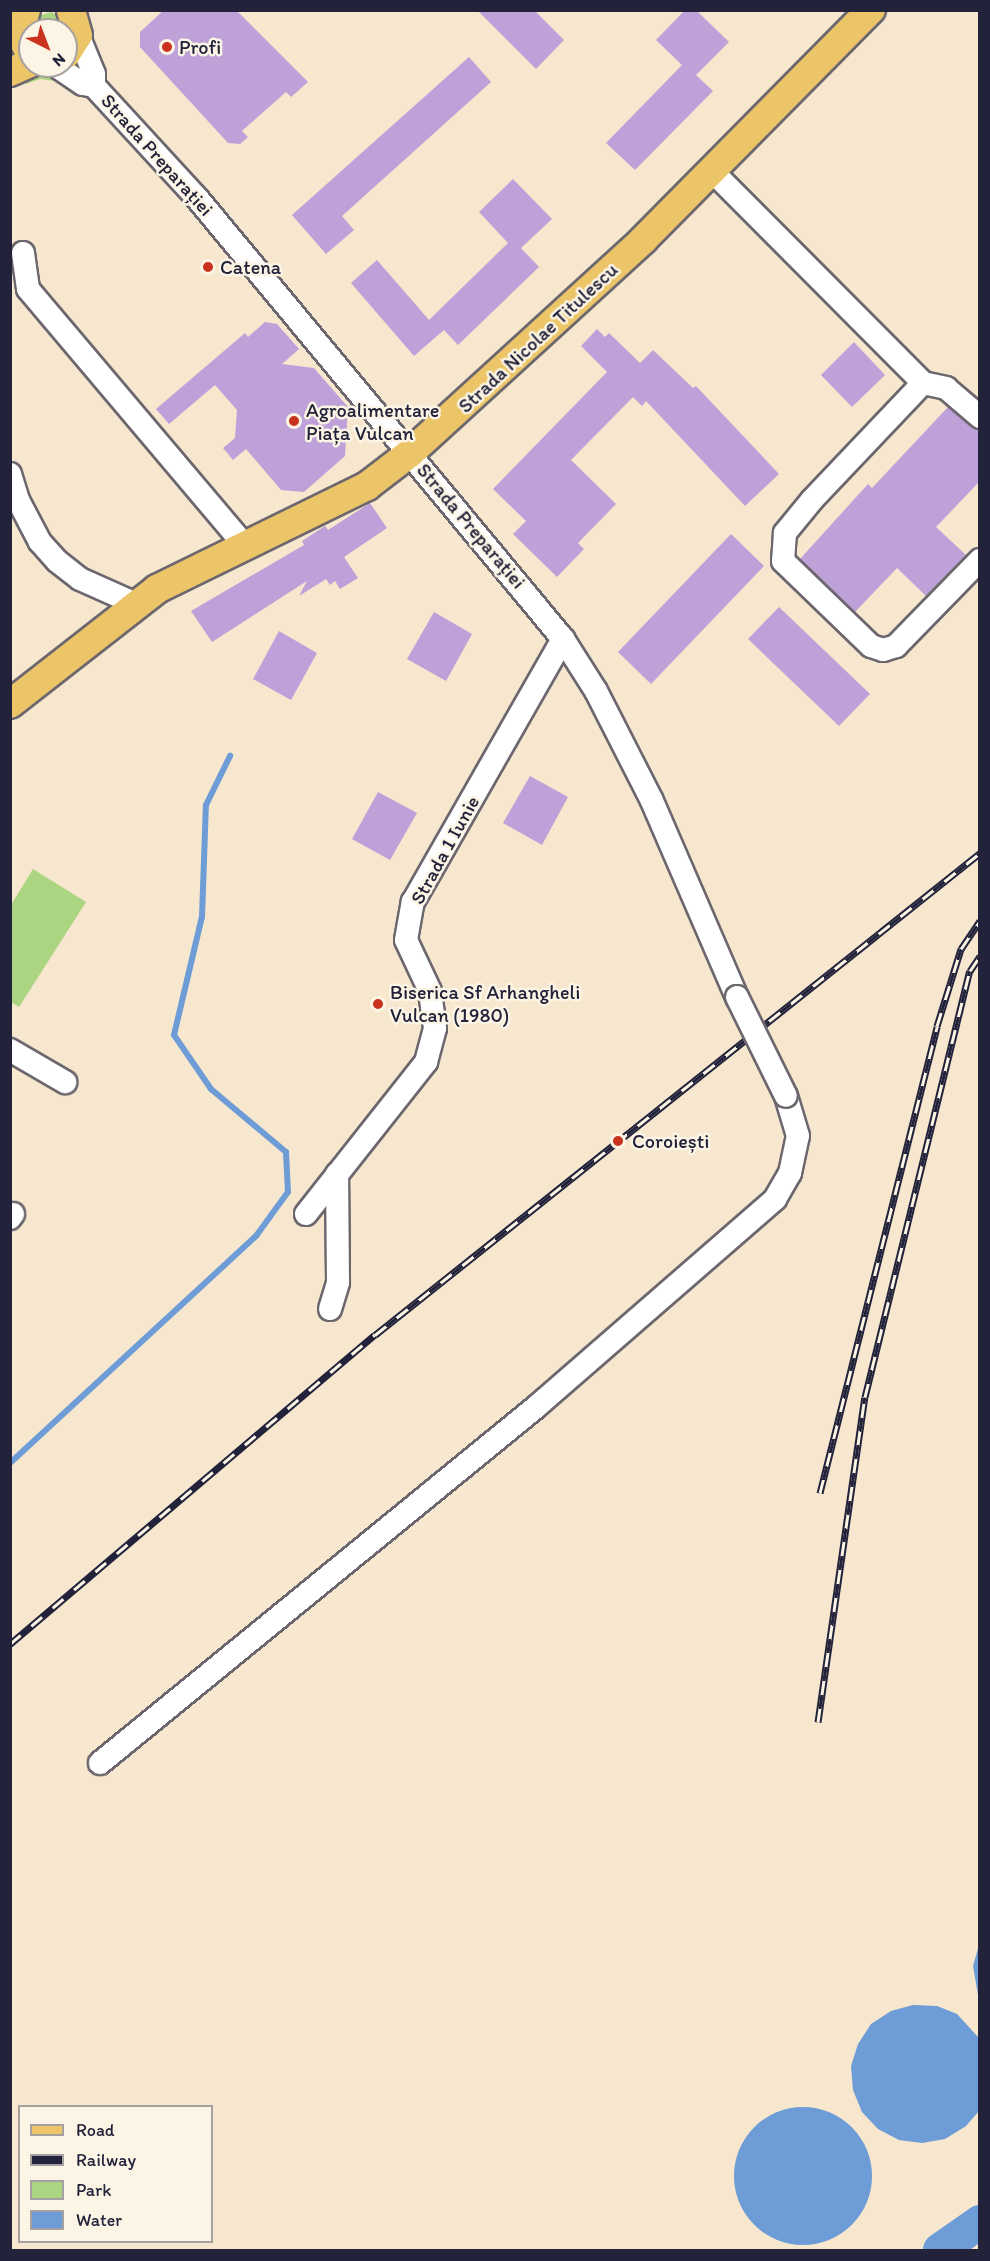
<!DOCTYPE html>
<meta charset="utf-8">
<style>
body{margin:0}
#map{position:relative;width:990px;height:2261px;overflow:hidden;background:#f6e7ce;font-family:Itim,sans-serif}
div>[style]{position:absolute}
[style*='--x']{left:calc(var(--x)*1px);top:calc(var(--y)*1px);width:calc(var(--w)*1px);rotate:calc(var(--a)*1deg)}
.green>*{inset:0;background:#abd580}
.water>*{inset:0;background:#6d9cd6}
.round{border-radius:50%}
.stream>*{height:6px;margin:-3px;padding:0 3px;transform-origin:3px;border-radius:3px;background:#6d9cd6}
.river>*{height:34px;margin:-17px;padding:0 17px;transform-origin:17px;border-radius:17px;background:#6d9cd6}
.building>*{inset:0;background:#bea1d9}
.roads{filter:drop-shadow(2px 0 #6c676e) drop-shadow(-2px 0 #6c676e) drop-shadow(0 2px #6c676e) drop-shadow(0 -2px #6c676e)}
.minor>*{height:22px;margin:-11px;padding:0 11px;transform-origin:11px;border-radius:11px;background:#fff}
.major>*{height:28px;margin:-14px;padding:0 14px;transform-origin:14px;border-radius:14px;background:#edc569}
.rail>*{height:7px;margin-top:-3.5px;transform-origin:0;background:repeating-linear-gradient(90deg,#fcf5e5 0 14px,#22223b 0 28px);box-sizing:border-box;border-block:2px solid #22223b}
.bridges{filter:drop-shadow(2px 0 #6c676e) drop-shadow(-2px 0 #6c676e) drop-shadow(0 2px #6c676e) drop-shadow(0 -2px #6c676e)}
.minor-bridge>*{height:22px;margin:-11px;padding:0 11px;transform-origin:11px;border-radius:11px;background:#fff}
.dots>*{width:16px;height:16px;translate:-50% -50%;box-sizing:border-box;border:3px solid #fcf5e5;border-radius:50%}
span{translate:-50% -50%;white-space:nowrap;text-align:center;line-height:1.15;-webkit-text-stroke:5px #fcf5e5;paint-order:stroke}
.poi-label{font-size:20px;color:#22223b}
.left{translate:0 -50%;text-align:left}
.street-label{font-size:20px;color:#22223b}
.frame{position:absolute;inset:0;border:12px solid #22223b;pointer-events:none}
.legend{position:absolute;left:18px;top:2105px;width:195px;height:138px;box-sizing:border-box;background:#fcf5e5;border:2px solid #a5a1a1;margin:0;padding:8px 10px;list-style:none;font-size:18px;color:#22223b}
.legend li{display:flex;align-items:center;gap:12px;height:30px}
.legend b{width:30px;border:2px solid #a5a1a1}
.north{position:absolute;left:18px;top:18px;width:60px;height:60px;box-sizing:border-box;background:#fcf5e5;border:2px solid #a5a1a1;border-radius:50%;rotate:138deg;font-size:16px;font-weight:700;line-height:24px;text-align:center;color:#22223b}
.north::after{content:'';display:block;margin:auto;width:21px;height:27px;background:#c8321e;clip-path:polygon(50% 0,100% 100%,50% 72%,0 100%)}
</style>
<div id="map">
<div class="green">
<i style="clip-path:polygon(51px 12px,62px 18px,66px 30px,30px 30px,35px 17px)"></i>
<i style="clip-path:polygon(38px 72px,48px 72px,80px 90px,74px 95px,55px 81px,40px 79px,26px 84px,20px 78px)"></i>
<i style="clip-path:polygon(33px 869px,86px 902px,19px 1007px,11px 1002px,11px 905px)"></i>
</div>
<div class="water">
<i style="clip-path:polygon(979px 1945px,979px 2001px,973px 1966px)"></i>
<i style="clip-path:polygon(913px 2005px,937px 2006px,957px 2014px,979px 2038px,979px 2111px,966px 2126px,945px 2139px,922px 2143px,899px 2140px,878px 2129px,862px 2112px,853px 2090px,851px 2066px,858px 2044px,871px 2024px,891px 2011px)"></i>
<i class="round" style="left:734px;top:2107px;width:138px;height:138px"></i>
</div>
<div class="stream">
<i style="--x:10;--y:1463;--w:335;--a:-42.7"></i>
<i style="--x:256;--y:1236;--w:54;--a:-54"></i>
<i style="--x:288;--y:1192;--w:40;--a:-92.9"></i>
<i style="--x:286;--y:1152;--w:98;--a:-140"></i>
<i style="--x:211;--y:1089;--w:65;--a:-124.4"></i>
<i style="--x:174;--y:1035;--w:121;--a:-76.7"></i>
<i style="--x:202;--y:917;--w:112;--a:-88"></i>
<i style="--x:206;--y:805;--w:55;--a:-63.9"></i>
</div>
<div class="river">
<i style="--x:940;--y:2250;--w:49;--a:-35"></i>
</div>
<div class="building">
<i style="clip-path:polygon(164px 10px,236px 10px,308px 82px,291px 97px,286px 92px,242px 131px,248px 137px,240px 144px,228px 143px,140px 47px,140px 32px)"></i>
<i style="clip-path:polygon(477px 10px,534px 10px,564px 40px,536px 69px)"></i>
<i style="clip-path:polygon(685px 10px,696px 10px,729px 42px,696px 75px,713px 91px,635px 170px,606px 143px,682px 65px,656px 40px)"></i>
<i style="clip-path:polygon(469px 57px,491px 82px,342px 216px,354px 230px,326px 254px,292px 215px)"></i>
<i style="clip-path:polygon(513px 179px,552px 219px,521px 248px,539px 267px,458px 345px,444px 330px,414px 356px,351px 283px,377px 260px,429px 320px,508px 243px,479px 212px)"></i>
<i style="clip-path:polygon(265px 322px,277px 324px,299px 349px,282px 364px,314px 368px,348px 407px,345px 456px,304px 492px,281px 490px,246px 449px,233px 460px,223px 448px,235px 438px,237px 410px,215px 385px,169px 424px,156px 409px,245px 333px,248px 337px)"></i>
<i style="clip-path:polygon(597px 329px,605px 337px,609px 333px,640px 363px,653px 350px,693px 388px,696px 386px,779px 474px,745px 506px,646px 401px,642px 406px,633px 397px,571px 460px,616px 504px,578px 543px,584px 549px,557px 577px,513px 534px,526px 521px,493px 489px,607px 372px,581px 346px)"></i>
<i style="clip-path:polygon(854px 342px,885px 375px,852px 407px,821px 375px)"></i>
<i style="clip-path:polygon(948px 407px,980px 430px,980px 481px,936px 527px,966px 555px,926px 596px,897px 568px,855px 612px,800px 559px,868px 484px,872px 488px)"></i>
<i style="clip-path:polygon(370px 503px,387px 528px,344px 557px,358px 578px,340px 589px,335px 581px,330px 585px,326px 579px,299px 596px,307px 581px,212px 642px,191px 611px,304px 545px,302px 541px,325px 526px,328px 530px)"></i>
<i style="clip-path:polygon(731px 534px,764px 566px,651px 684px,618px 652px)"></i>
<i style="clip-path:polygon(779px 607px,870px 694px,839px 726px,748px 639px)"></i>
<i style="clip-path:polygon(434px 612px,472px 634px,446px 681px,407px 659px)"></i>
<i style="clip-path:polygon(279px 631px,317px 653px,291px 700px,253px 679px)"></i>
<i style="clip-path:polygon(530px 776px,568px 797px,542px 845px,503px 823px)"></i>
<i style="clip-path:polygon(378px 792px,417px 813px,390px 860px,352px 839px)"></i>
</div>
<div class="roads">
<div class="minor">
<i style="--x:78;--y:35;--w:42;--a:67.7"></i>
<i style="--x:94;--y:74;--w:12;--a:90"></i>
<i style="--x:56;--y:66;--w:32;--a:34"></i>
<i style="--x:83;--y:84;--w:11;--a:10"></i>
<i style="--x:94;--y:86;--w:152;--a:47.4"></i>
<i style="--x:197;--y:198;--w:573;--a:50.31"></i>
<i style="--x:563;--y:639;--w:62;--a:57.6"></i>
<i style="--x:596;--y:691;--w:123;--a:63"></i>
<i style="--x:652;--y:801;--w:214;--a:66.6"></i>
<i style="--x:711;--y:170;--w:301;--a:45.1"></i>
<i style="--x:923;--y:383;--w:24;--a:12"></i>
<i style="--x:946;--y:388;--w:45;--a:40.5"></i>
<i style="--x:23;--y:253;--w:36;--a:82"></i>
<i style="--x:28;--y:289;--w:336;--a:49.8"></i>
<i style="--x:923;--y:383;--w:161;--a:133.5"></i>
<i style="--x:812;--y:500;--w:43;--a:129.3"></i>
<i style="--x:785;--y:533;--w:28;--a:94"></i>
<i style="--x:783;--y:561;--w:122;--a:44"></i>
<i style="--x:871;--y:646;--w:13;--a:18"></i>
<i style="--x:883;--y:650;--w:14;--a:-17"></i>
<i style="--x:896;--y:646;--w:120;--a:-45.7"></i>
<i style="--x:10;--y:474;--w:27;--a:73"></i>
<i style="--x:18;--y:500;--w:47;--a:62.4"></i>
<i style="--x:40;--y:542;--w:25;--a:48"></i>
<i style="--x:57;--y:561;--w:29;--a:38"></i>
<i style="--x:80;--y:579;--w:59;--a:24"></i>
<i style="--x:10;--y:1050;--w:64;--a:30.2"></i>
<i style="--x:306;--y:1214;--w:194;--a:-51.7"></i>
<i style="--x:426;--y:1062;--w:35;--a:-75"></i>
<i style="--x:435;--y:1028;--w:37;--a:-98"></i>
<i style="--x:430;--y:991;--w:56;--a:-115.2"></i>
<i style="--x:406;--y:940;--w:39;--a:-80"></i>
<i style="--x:413;--y:902;--w:303;--a:-60.3"></i>
<i style="--x:10;--y:1218;--w:5;--a:-53"></i>
<i style="--x:330;--y:1309;--w:28;--a:-73"></i>
<i style="--x:338;--y:1282;--w:108;--a:-90.5"></i>
<i style="--x:100;--y:1763;--w:563;--a:-39.23"></i>
<i style="--x:536;--y:1407;--w:317;--a:-41"></i>
<i style="--x:775;--y:1199;--w:30;--a:-60"></i>
<i style="--x:790;--y:1173;--w:38;--a:-78"></i>
<i style="--x:798;--y:1136;--w:42;--a:-106.7"></i>
</div>
<div class="major">
<i style="--x:26;--y:10;--w:24;--a:107"></i>
<i style="--x:19;--y:33;--w:23;--a:61"></i>
<i style="--x:66;--y:54;--w:22;--a:-58"></i>
<i style="--x:78;--y:35;--w:26;--a:-106"></i>
<i style="--x:10;--y:72;--w:22;--a:-24"></i>
<i style="--x:10;--y:704;--w:187;--a:-38"></i>
<i style="--x:157;--y:589;--w:234;--a:-26.1"></i>
<i style="--x:367;--y:486;--w:54;--a:-37.5"></i>
<i style="--x:410;--y:453;--w:316;--a:-42.4"></i>
<i style="--x:643;--y:240;--w:324;--a:-45.3"></i>
</div>
</div>
<div class="rail">
<i style="--x:820;--y:1493;--w:481;--a:-75.9"></i>
<i style="--x:937;--y:1026;--w:81;--a:-72.7"></i>
<i style="--x:961;--y:949;--w:34;--a:-56"></i>
<i style="--x:10;--y:1644;--w:478;--a:-40.3"></i>
<i style="--x:375;--y:1335;--w:774;--a:-38.54"></i>
<i style="--x:818;--y:1722;--w:328;--a:-81.8"></i>
<i style="--x:865;--y:1397;--w:439;--a:-76.2"></i>
<i style="--x:970;--y:971;--w:18;--a:-56"></i>
</div>
<div class="bridges">
<div class="minor-bridge">
<i style="--x:737;--y:997;--w:110;--a:63.7"></i>
</div>
</div>
<div class="dots">
<i style="left:167px;top:47px;background:#c8321e"></i>
<i style="left:208px;top:267px;background:#c8321e"></i>
<i style="left:294px;top:421px;background:#c8321e"></i>
<i style="left:378px;top:1004px;background:#c8321e"></i>
<i style="left:618px;top:1141px;background:#c8321e"></i>
</div>
<div class="poi-label">
<span class="left" style="left:179px;top:47px">Profi</span>
<span class="left" style="left:220px;top:267px">Catena</span>
<span class="left" style="left:306px;top:422px">Agroalimentare<br>Piața Vulcan</span>
<span class="left" style="left:390px;top:1004px">Biserica Sf Arhangheli<br>Vulcan (1980)</span>
<span class="left" style="left:632px;top:1141px">Coroiești</span>
</div>
<div class="street-label">
<span style="left:157px;top:155px;rotate:48deg">Strada Preparației</span>
<span style="left:538px;top:338px;rotate:-43deg">Strada Nicolae Titulescu</span>
<span style="left:471px;top:526px;rotate:50deg">Strada Preparației</span>
<span style="left:445px;top:850px;rotate:-61deg">Strada 1 Iunie</span>
</div>
<div class="frame"></div>
<ul class="legend">
<li><b style="height:8px;background:#edc569"></b>Road</li>
<li><b style="height:8px;background:#22223b"></b>Railway</li>
<li><b style="height:16px;background:#abd580"></b>Park</li>
<li><b style="height:16px;background:#6d9cd6"></b>Water</li>
</ul>
<div class="north">N</div>
</div>
